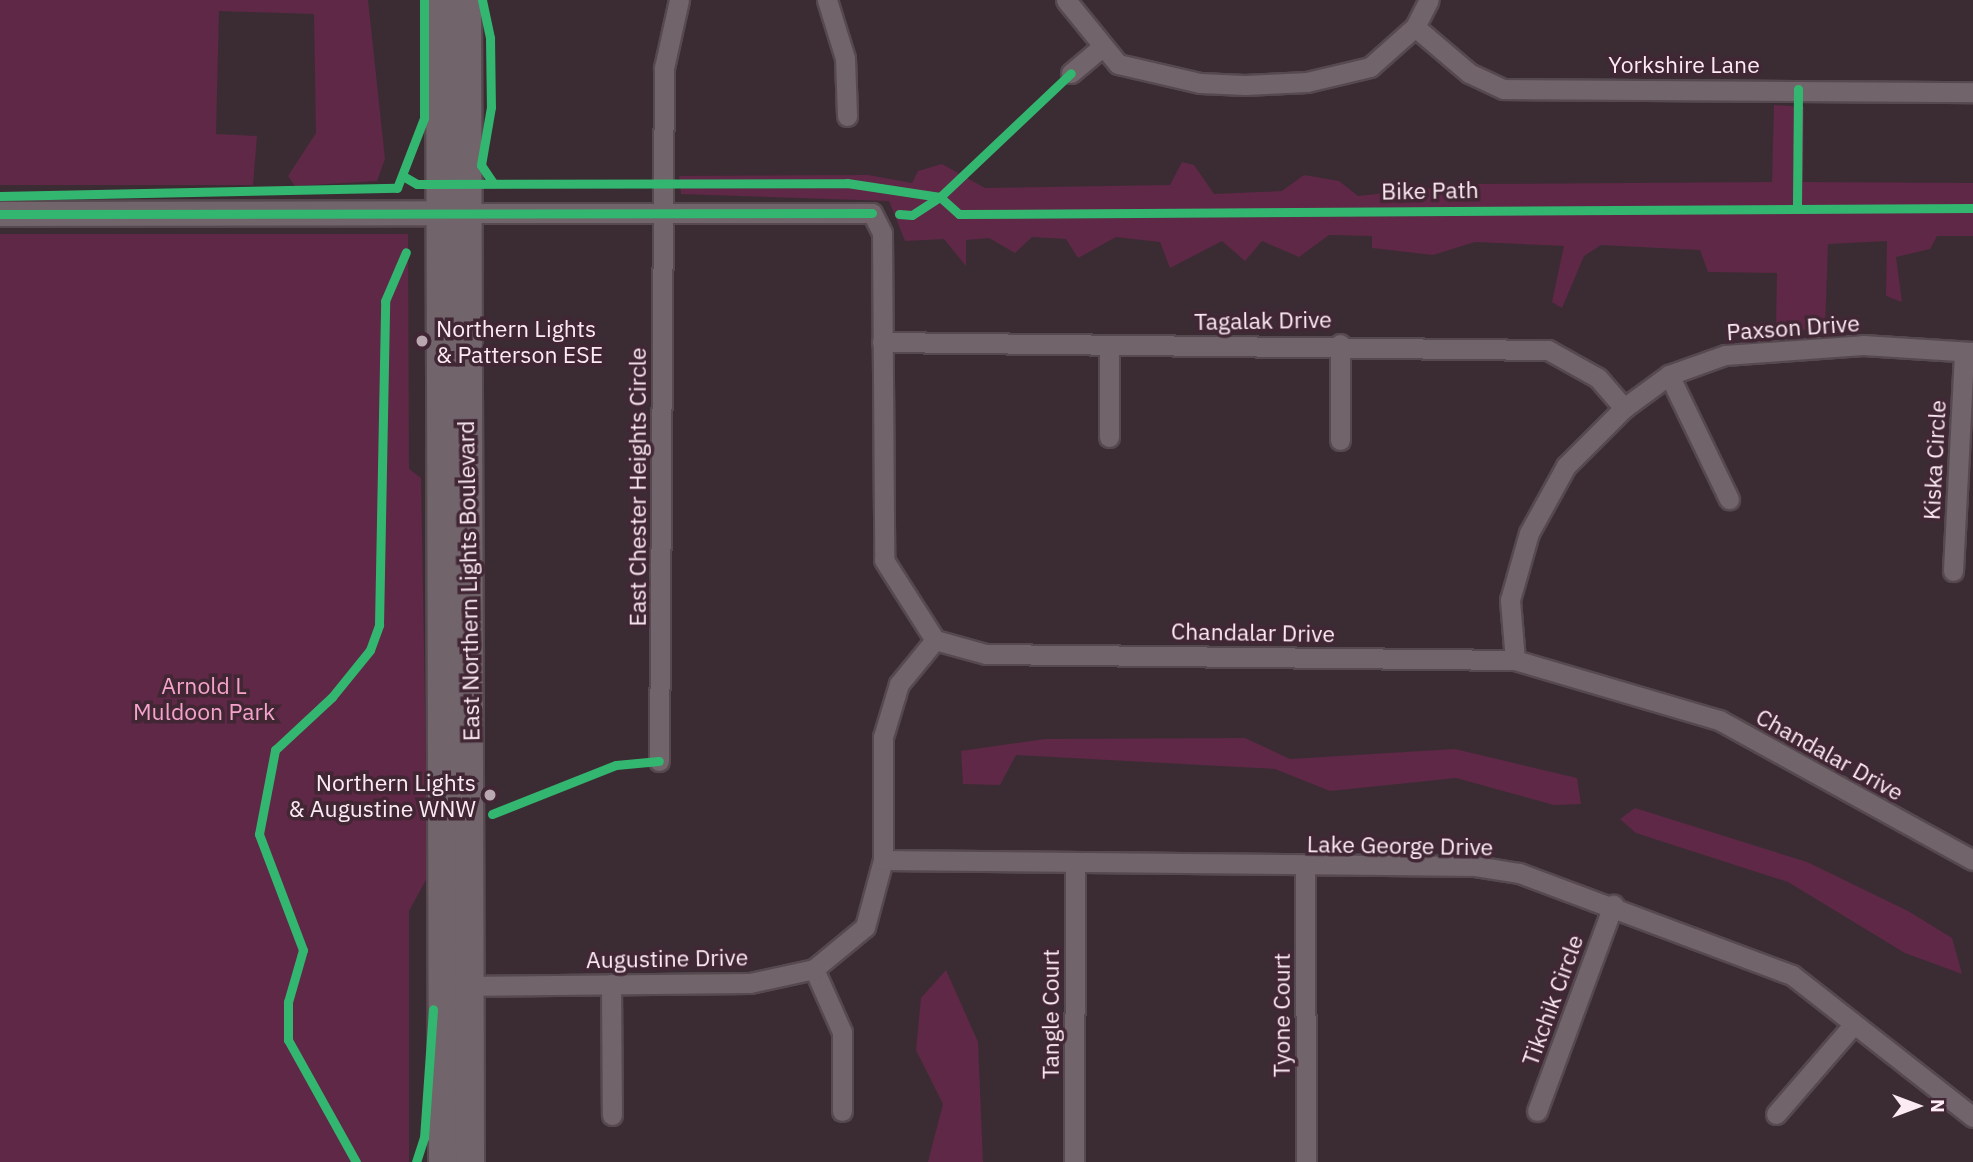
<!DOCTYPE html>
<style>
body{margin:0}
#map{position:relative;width:1973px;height:1162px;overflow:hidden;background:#3b2c34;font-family:"IBM Plex Sans",sans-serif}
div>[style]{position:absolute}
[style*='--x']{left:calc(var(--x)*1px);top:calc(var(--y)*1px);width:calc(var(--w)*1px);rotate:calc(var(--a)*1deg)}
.green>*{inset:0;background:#5f2846}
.roads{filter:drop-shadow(2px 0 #56494f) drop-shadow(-2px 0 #56494f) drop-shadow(0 2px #56494f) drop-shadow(0 -2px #56494f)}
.minor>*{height:19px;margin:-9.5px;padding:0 9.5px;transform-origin:9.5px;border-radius:9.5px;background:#71646a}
.tertiary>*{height:24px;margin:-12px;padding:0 12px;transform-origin:12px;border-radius:12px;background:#71646a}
.secondary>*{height:28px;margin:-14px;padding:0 14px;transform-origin:14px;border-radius:14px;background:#71646a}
.cycleway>*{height:9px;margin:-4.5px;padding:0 4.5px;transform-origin:4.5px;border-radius:4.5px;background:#33b770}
.dots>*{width:19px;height:19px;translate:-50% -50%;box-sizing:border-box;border:4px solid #412634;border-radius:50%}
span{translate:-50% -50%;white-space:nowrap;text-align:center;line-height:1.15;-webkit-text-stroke:7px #412634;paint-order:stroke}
.street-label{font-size:23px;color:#fdebf3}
.poi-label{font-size:23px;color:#fdebf3}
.left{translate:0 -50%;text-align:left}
.right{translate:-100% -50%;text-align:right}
.park-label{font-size:23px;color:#f5a3cb}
.north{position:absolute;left:1882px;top:1071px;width:70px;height:70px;-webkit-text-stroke:5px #412634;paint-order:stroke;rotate:90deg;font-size:19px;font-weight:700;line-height:28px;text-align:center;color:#fdebf3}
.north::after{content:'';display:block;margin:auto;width:24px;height:32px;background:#fdebf3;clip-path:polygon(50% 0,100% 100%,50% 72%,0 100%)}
</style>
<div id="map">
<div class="green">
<i style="clip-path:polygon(0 0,368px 0,385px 159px,377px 181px,295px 186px,288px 176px,316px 133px,314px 14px,219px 11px,216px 134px,257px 136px,253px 185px,0 185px)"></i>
<i style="clip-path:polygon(1774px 105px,1804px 107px,1803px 182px,1973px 183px,1973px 236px,1937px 236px,1930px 249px,1896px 257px,1902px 302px,1886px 296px,1887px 241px,1828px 244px,1825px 328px,1796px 331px,1795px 325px,1776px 326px,1777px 273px,1708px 272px,1700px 250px,1601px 245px,1584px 256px,1562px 308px,1552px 302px,1564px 246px,1475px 242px,1433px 255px,1372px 248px,1372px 236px,1329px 235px,1299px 257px,1262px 241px,1245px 261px,1222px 241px,1170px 268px,1160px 242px,1116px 237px,1078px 258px,1066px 239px,1032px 237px,1015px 253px,989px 238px,966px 240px,966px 266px,944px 239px,905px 241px,889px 201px,681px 194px,679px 176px,868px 175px,912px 183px,918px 171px,942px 164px,985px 188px,1170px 185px,1182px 162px,1194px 165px,1214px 194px,1282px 191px,1304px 175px,1339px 181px,1358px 196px,1470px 184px,1772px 182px)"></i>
<i style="clip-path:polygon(0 234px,408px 234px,409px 469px,421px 478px,428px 876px,409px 911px,409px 1162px,0 1162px)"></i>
<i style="clip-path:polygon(1245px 738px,1290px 759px,1455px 749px,1577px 778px,1581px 804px,1554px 805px,1456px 778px,1330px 791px,1275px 769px,1016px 755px,1000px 785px,963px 784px,961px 751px,1045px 739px)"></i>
<i style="clip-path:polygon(1635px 808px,1807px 862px,1908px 911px,1952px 938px,1962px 974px,1905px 953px,1788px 882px,1636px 833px,1620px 819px)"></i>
<i style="clip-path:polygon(946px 970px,978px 1042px,983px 1162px,928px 1162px,943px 1104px,916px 1050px,921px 998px)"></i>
</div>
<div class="roads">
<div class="minor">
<i style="--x:827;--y:0;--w:61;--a:72.8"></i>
<i style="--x:845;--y:58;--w:58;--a:88"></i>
<i style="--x:1066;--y:0;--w:82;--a:50.9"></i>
<i style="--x:1118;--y:64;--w:84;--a:13"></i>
<i style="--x:1200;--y:83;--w:45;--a:2.5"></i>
<i style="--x:1245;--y:85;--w:62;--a:-2.8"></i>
<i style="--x:1307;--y:82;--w:65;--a:-13.4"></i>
<i style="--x:1370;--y:67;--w:60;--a:-41.6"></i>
<i style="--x:1415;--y:27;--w:30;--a:-63"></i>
<i style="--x:1415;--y:27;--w:71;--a:40.4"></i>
<i style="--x:1469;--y:73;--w:38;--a:25"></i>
<i style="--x:1504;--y:89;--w:469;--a:0.4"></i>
<i style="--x:1071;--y:73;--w:38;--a:-40"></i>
<i style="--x:463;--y:213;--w:409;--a:0"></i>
<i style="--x:872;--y:213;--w:22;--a:63"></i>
<i style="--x:882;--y:233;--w:327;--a:89.6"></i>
<i style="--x:884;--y:560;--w:95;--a:57.5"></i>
<i style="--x:935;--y:640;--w:53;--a:15.4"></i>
<i style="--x:986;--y:654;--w:529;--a:0.65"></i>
<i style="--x:1515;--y:660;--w:213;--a:16.4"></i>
<i style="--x:1719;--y:720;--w:290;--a:28.9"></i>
<i style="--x:882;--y:342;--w:666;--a:0.69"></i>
<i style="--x:1548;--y:350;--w:57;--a:29.2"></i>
<i style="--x:1598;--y:378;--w:40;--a:49"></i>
<i style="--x:1109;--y:347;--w:90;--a:90"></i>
<i style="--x:1669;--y:375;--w:138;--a:64.2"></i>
<i style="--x:1340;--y:440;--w:96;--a:-90"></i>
<i style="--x:1953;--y:571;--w:219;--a:-87.1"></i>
<i style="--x:1515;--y:660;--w:60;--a:-94.8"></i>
<i style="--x:1510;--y:600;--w:70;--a:-74.2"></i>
<i style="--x:1529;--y:533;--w:77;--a:-61.1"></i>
<i style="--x:1566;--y:466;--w:82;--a:-45"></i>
<i style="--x:1624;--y:408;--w:56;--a:-36.3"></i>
<i style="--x:1669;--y:375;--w:59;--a:-19.7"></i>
<i style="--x:1725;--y:355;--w:138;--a:-4.1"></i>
<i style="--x:1863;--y:345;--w:110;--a:3.6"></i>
<i style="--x:659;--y:761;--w:693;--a:-89.59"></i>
<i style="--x:664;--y:68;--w:70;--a:-77.6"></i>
<i style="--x:883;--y:860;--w:592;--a:0.58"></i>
<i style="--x:1475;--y:866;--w:45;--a:9"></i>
<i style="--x:1519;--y:873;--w:291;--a:20.5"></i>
<i style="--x:1792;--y:975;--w:230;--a:38.1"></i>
<i style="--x:1305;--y:868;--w:294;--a:89.8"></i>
<i style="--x:814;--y:969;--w:69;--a:66"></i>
<i style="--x:842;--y:1032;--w:79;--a:90"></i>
<i style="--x:611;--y:984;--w:131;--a:89.6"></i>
<i style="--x:459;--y:986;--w:291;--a:-0.6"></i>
<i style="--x:750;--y:983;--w:66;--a:-12.3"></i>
<i style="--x:814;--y:969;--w:66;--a:-39.5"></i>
<i style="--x:865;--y:927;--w:69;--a:-75"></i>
<i style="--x:883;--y:860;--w:123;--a:-90"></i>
<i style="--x:883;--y:737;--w:55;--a:-73.2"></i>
<i style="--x:899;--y:684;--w:57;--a:-50.7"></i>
<i style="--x:1537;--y:1111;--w:220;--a:-69.7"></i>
<i style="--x:1776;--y:1114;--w:119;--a:-49.1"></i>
<i style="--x:1074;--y:1162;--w:295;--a:-89.8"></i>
</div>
<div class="tertiary">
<i style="--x:0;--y:214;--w:458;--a:-0.1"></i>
</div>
<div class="secondary">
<i style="--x:440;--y:0;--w:1162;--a:89.85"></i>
<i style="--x:467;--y:0;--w:1162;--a:89.85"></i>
</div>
</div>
<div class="cycleway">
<i style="--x:482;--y:0;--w:39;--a:78"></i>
<i style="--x:490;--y:38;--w:69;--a:89.2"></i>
<i style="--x:491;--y:107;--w:59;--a:99.8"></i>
<i style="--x:481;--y:165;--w:22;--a:56"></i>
<i style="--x:403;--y:176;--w:16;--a:30"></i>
<i style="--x:417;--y:184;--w:430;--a:-0.1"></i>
<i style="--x:847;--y:183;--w:94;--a:8.6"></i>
<i style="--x:0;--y:196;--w:397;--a:-1.2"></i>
<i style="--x:397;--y:188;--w:75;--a:-68.9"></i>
<i style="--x:424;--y:118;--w:118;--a:-90"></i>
<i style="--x:940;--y:197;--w:25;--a:42"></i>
<i style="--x:959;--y:214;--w:1014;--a:-0.34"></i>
<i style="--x:1797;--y:206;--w:117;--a:-89.5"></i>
<i style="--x:0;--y:214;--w:872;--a:-0.07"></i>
<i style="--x:899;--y:214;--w:13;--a:4"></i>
<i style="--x:912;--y:215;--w:33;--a:-33"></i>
<i style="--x:940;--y:197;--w:180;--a:-43.4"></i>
<i style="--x:492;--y:814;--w:133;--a:-21.6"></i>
<i style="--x:616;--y:765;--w:43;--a:-5.3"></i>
<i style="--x:356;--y:1162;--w:140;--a:-119.1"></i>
<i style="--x:288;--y:1040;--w:38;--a:-90"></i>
<i style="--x:288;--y:1002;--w:54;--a:-73.9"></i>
<i style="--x:303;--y:950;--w:124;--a:-110.8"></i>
<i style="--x:259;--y:834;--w:86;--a:-79.2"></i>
<i style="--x:275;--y:750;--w:78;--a:-42.9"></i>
<i style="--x:332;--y:697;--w:60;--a:-51"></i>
<i style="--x:370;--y:650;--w:27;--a:-70"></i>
<i style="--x:379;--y:625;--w:324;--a:-88.9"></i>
<i style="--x:385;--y:301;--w:53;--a:-66.8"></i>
<i style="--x:416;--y:1162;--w:25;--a:-72"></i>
<i style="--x:424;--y:1138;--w:129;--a:-86"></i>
</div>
<div class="dots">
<i style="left:422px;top:341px;background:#b9a8b0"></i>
<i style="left:490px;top:795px;background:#b9a8b0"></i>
</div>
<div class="street-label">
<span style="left:1684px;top:64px">Yorkshire Lane</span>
<span style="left:1430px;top:190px;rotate:-1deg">Bike Path</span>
<span style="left:1263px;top:320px;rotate:-1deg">Tagalak Drive</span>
<span style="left:1793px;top:327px;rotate:-4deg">Paxson Drive</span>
<span style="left:1934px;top:460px;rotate:-87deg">Kiska Circle</span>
<span style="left:637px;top:487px;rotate:-90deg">East Chester Heights Circle</span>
<span style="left:468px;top:581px;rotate:-91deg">East Northern Lights Boulevard</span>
<span style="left:1253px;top:632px;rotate:1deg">Chandalar Drive</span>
<span style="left:1830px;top:754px;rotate:29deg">Chandalar Drive</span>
<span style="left:1400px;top:845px;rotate:1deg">Lake George Drive</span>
<span style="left:667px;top:958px;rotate:-1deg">Augustine Drive</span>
<span style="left:1552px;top:1000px;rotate:-70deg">Tikchik Circle</span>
<span style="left:1050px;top:1014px;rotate:-90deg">Tangle Court</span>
<span style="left:1281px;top:1015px;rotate:-90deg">Tyone Court</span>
</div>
<div class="poi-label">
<span class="left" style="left:436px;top:341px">Northern Lights<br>&amp; Patterson ESE</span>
<span class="right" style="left:476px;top:795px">Northern Lights<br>&amp; Augustine WNW</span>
</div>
<div class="park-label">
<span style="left:204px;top:698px">Arnold L<br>Muldoon Park</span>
</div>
<div class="north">N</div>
</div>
